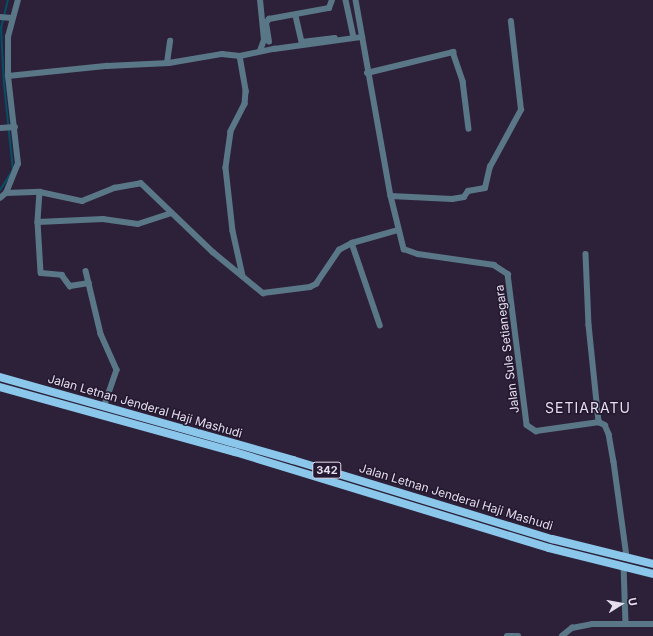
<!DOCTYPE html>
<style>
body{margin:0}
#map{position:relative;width:653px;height:636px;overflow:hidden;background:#2d2139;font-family:Inter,sans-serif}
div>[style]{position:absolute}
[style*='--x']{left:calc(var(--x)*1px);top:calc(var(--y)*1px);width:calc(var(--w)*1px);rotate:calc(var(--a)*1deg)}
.stream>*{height:2px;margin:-1px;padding:0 1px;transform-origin:1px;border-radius:1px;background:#044f67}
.minor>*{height:5.5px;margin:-2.75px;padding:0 2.75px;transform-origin:2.75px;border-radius:2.75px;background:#5a7788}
.primary>*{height:8px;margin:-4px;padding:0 4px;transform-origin:4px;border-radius:4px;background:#8ac7eb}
span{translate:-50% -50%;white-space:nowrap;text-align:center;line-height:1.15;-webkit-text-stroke:3px #23182f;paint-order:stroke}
.shield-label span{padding:1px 3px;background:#23182f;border:1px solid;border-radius:3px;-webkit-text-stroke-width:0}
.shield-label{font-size:11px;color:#e5deee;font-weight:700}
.street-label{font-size:12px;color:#e5deee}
.quarter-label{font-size:14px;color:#e5deee;letter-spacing:1px}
.north{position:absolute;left:601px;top:584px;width:40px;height:40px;-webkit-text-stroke:3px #23182f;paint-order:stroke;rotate:79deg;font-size:11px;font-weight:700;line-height:16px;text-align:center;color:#e5deee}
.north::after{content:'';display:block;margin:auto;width:14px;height:18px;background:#e5deee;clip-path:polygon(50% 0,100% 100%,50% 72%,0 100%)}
</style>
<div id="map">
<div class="stream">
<i style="--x:0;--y:190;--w:24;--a:-57"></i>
<i style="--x:13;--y:170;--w:85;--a:-96"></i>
<i style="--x:4;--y:85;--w:57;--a:-93"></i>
<i style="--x:1;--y:28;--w:29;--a:-76"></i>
</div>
<div class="minor">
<i style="--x:346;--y:0;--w:38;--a:78"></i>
<i style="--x:356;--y:0;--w:199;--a:79.9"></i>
<i style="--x:391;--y:196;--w:55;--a:76.2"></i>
<i style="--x:404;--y:249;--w:15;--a:20"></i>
<i style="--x:418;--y:254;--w:77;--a:8.2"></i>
<i style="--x:494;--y:265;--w:17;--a:33"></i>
<i style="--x:508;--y:274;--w:152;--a:82.8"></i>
<i style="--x:527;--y:425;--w:11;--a:34"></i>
<i style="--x:536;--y:431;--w:64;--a:-8.1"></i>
<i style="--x:599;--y:422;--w:7;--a:27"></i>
<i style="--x:605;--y:425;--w:10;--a:66"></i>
<i style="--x:609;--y:434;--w:28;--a:80"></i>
<i style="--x:614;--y:462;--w:96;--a:82.2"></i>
<i style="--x:296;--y:16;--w:27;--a:77"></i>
<i style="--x:302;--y:42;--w:33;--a:-7"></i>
<i style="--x:0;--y:17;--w:12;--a:5"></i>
<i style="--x:269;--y:42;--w:19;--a:-99"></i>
<i style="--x:266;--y:23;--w:5;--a:-53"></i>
<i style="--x:269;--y:19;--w:61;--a:-10.4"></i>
<i style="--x:329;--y:8;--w:9;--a:-69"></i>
<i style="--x:260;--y:51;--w:12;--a:-70"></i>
<i style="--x:264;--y:40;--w:40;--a:-95.7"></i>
<i style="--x:240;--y:56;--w:35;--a:-12"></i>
<i style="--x:274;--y:49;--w:89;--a:-7.8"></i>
<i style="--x:167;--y:63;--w:22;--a:-82"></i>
<i style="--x:367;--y:73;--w:89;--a:-13.7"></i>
<i style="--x:453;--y:52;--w:31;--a:71"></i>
<i style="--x:463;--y:81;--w:48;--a:82.9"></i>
<i style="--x:8;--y:76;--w:100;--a:-5.8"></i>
<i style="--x:107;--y:66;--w:62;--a:-2.8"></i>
<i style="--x:169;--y:63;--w:54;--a:-9.6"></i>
<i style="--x:222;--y:54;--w:18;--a:6"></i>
<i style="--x:240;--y:56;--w:36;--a:80"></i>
<i style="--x:246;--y:91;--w:13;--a:94"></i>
<i style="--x:245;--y:104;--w:31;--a:117"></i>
<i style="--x:231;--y:132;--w:36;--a:98"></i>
<i style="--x:226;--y:168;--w:63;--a:83.7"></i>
<i style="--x:233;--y:231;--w:46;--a:77.5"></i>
<i style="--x:0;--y:128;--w:15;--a:-4"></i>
<i style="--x:40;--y:192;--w:30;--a:94"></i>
<i style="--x:38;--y:222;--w:51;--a:86.6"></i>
<i style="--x:41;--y:273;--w:21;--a:5"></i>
<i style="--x:62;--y:275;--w:14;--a:54"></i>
<i style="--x:70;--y:286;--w:19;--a:-9"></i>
<i style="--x:6;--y:193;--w:34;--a:-2"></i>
<i style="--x:40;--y:192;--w:43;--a:12.1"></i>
<i style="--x:82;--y:201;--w:35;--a:-22"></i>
<i style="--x:114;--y:188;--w:27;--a:-10"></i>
<i style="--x:141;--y:183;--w:100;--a:43.8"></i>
<i style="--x:213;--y:252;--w:65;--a:39.4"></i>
<i style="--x:263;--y:293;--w:47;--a:-7.3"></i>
<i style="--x:310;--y:287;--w:7;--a:-27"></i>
<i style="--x:316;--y:284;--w:41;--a:-55.9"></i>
<i style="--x:339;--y:250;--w:15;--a:-28"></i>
<i style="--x:352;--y:243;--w:48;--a:-15.8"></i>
<i style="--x:391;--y:196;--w:61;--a:2.8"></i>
<i style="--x:452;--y:199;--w:12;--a:-9"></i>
<i style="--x:464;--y:197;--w:7;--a:-56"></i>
<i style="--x:468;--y:191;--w:17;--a:-10"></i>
<i style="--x:485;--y:188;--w:22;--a:-77"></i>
<i style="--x:490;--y:167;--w:65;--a:-61.5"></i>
<i style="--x:521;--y:110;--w:89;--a:-96.5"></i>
<i style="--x:0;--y:198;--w:8;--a:-40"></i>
<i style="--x:6;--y:193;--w:31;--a:-68"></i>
<i style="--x:18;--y:164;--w:89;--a:-96.5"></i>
<i style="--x:8;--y:76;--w:39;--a:-90"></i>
<i style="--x:8;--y:37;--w:38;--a:-75"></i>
<i style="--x:38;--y:222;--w:65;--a:-2.6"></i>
<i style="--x:103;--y:219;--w:35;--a:8"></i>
<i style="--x:138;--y:224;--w:35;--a:-18"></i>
<i style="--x:352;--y:243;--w:87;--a:71.1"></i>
<i style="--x:586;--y:254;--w:71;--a:87.6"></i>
<i style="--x:589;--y:325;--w:98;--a:84.1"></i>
<i style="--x:86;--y:271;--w:65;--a:76.6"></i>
<i style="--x:101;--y:334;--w:39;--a:66"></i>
<i style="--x:117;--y:370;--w:39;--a:109"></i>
<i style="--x:624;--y:566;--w:58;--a:88"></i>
<i style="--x:507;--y:636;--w:11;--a:0"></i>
<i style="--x:562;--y:636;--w:13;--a:-39"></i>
<i style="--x:572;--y:628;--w:20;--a:-11"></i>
<i style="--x:592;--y:624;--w:61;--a:0"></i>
</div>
<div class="primary">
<i style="--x:0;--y:377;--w:305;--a:15.8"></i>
<i style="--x:293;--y:460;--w:271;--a:17"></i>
<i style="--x:552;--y:539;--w:104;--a:13.9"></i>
<i style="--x:0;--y:387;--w:244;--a:15.5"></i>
<i style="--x:235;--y:452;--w:328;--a:17"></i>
<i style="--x:549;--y:548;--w:107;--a:14"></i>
</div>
<div class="shield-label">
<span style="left:327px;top:470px">342</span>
</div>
<div class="street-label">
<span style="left:507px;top:349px;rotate:-97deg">Jalan Sule Setianegara</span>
<span style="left:145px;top:406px;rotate:16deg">Jalan Letnan Jenderal Haji Mashudi</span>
<span style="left:456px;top:497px;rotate:17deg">Jalan Letnan Jenderal Haji Mashudi</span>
</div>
<div class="quarter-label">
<span style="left:588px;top:408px">SETIARATU</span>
</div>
<div class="north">U</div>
</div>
